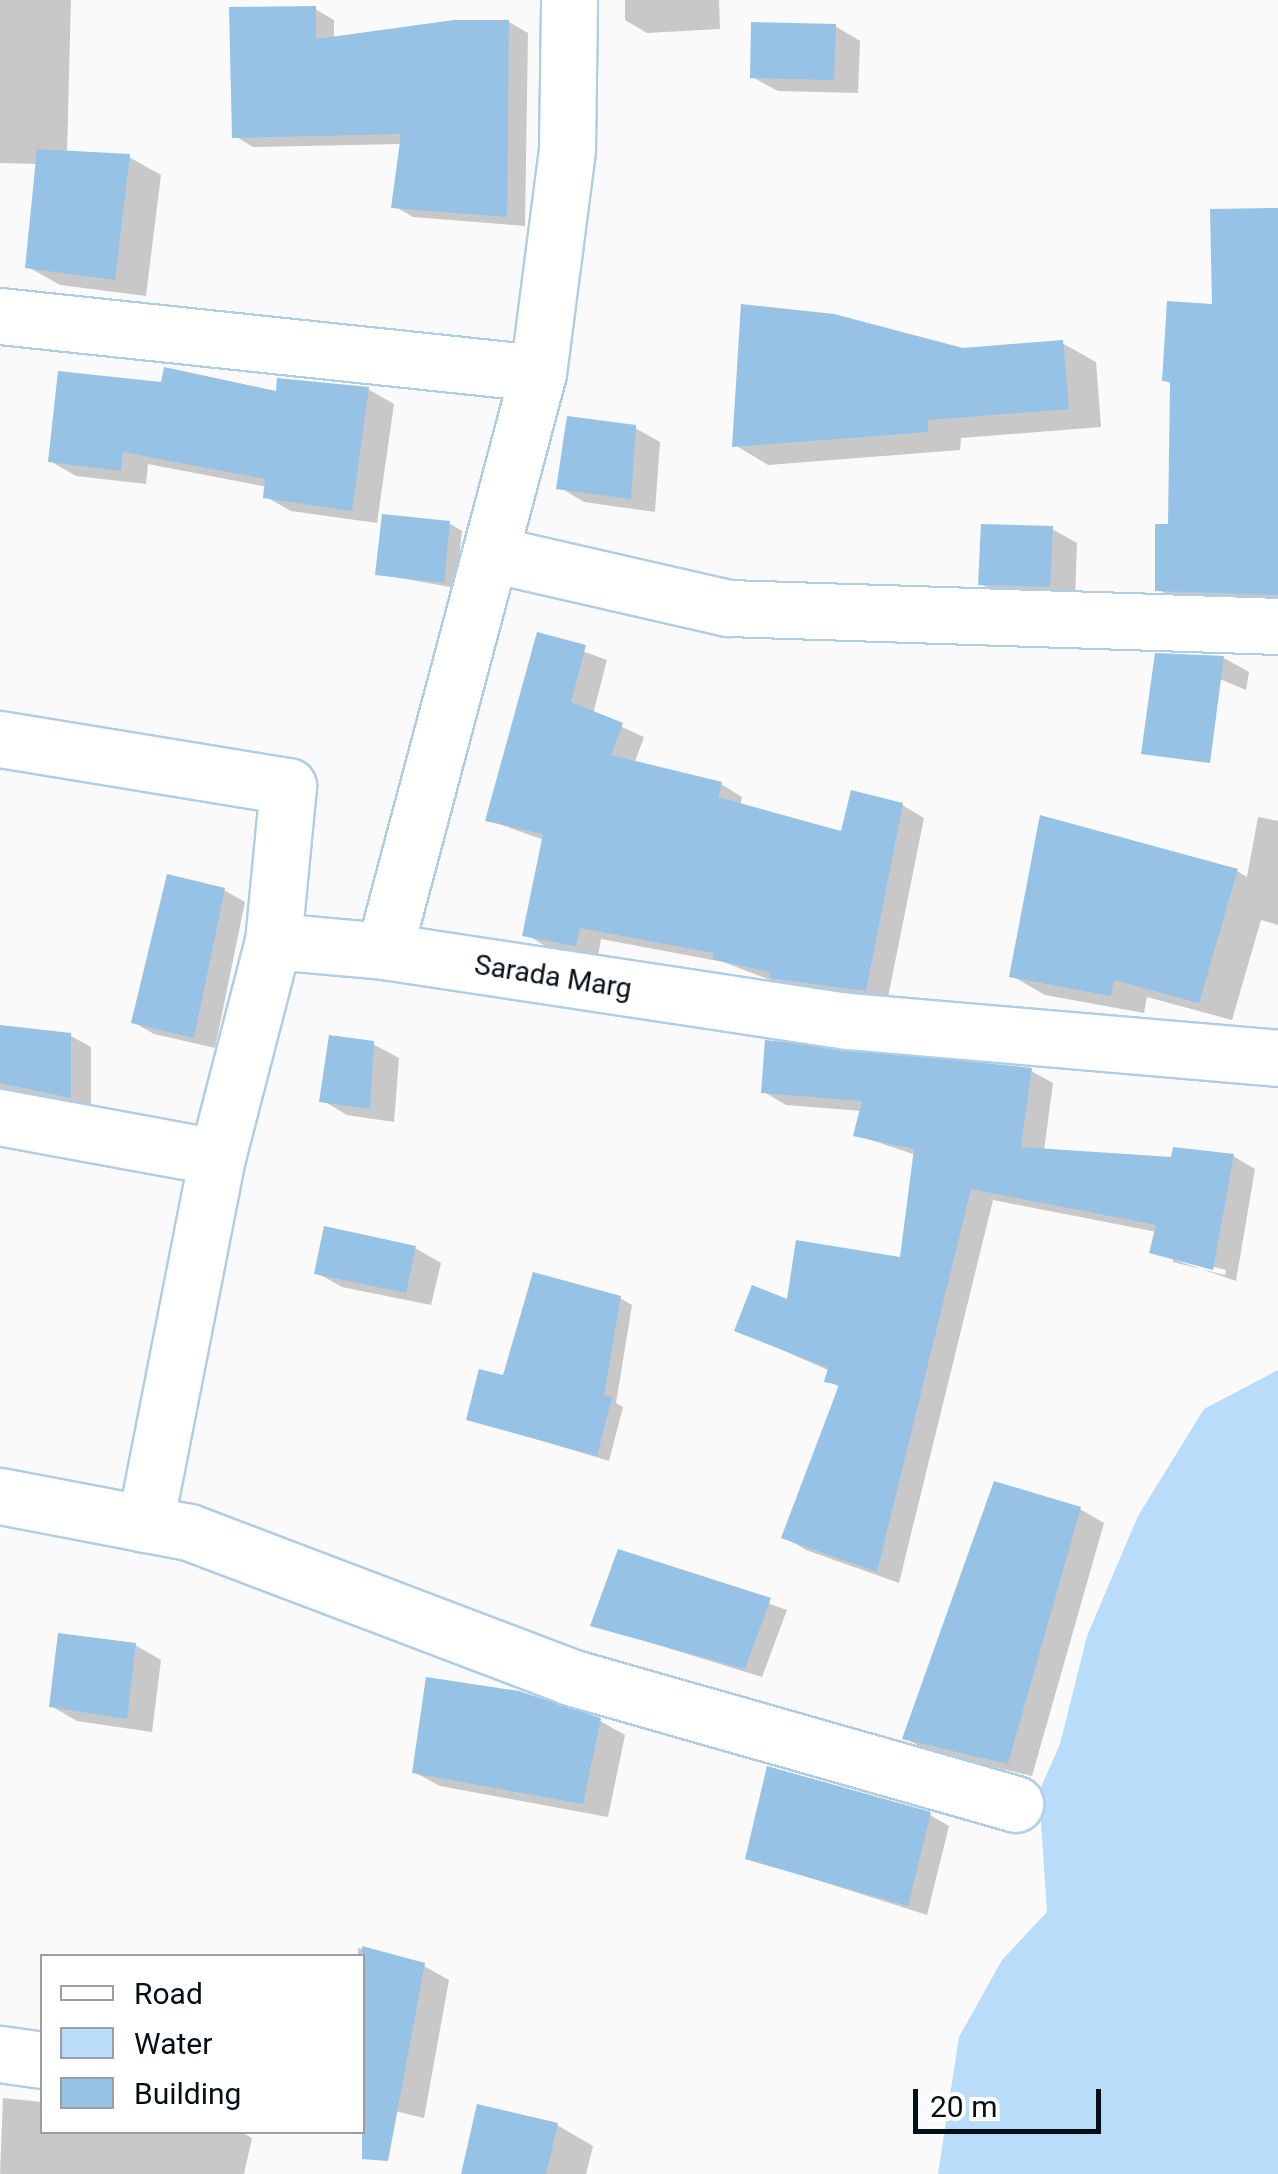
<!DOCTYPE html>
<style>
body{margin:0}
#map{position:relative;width:1278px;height:2174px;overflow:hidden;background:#fafafa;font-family:Roboto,sans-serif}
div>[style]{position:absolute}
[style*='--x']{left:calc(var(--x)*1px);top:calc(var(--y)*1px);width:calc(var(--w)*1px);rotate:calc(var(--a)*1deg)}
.water>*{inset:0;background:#b8dcf9}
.shadow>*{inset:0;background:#0003}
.building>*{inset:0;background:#95c2e5}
.roads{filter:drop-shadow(2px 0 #afcde5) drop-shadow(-2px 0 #afcde5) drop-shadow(0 2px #afcde5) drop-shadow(0 -2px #afcde5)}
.minor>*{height:55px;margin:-27.5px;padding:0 27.5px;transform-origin:27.5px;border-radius:27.5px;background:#fff}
span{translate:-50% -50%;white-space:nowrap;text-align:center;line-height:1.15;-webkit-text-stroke:10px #fff;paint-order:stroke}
.street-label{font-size:28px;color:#050f18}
.legend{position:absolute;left:40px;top:1954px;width:325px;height:180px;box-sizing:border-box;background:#fff;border:2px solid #9b9fa3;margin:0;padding:12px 18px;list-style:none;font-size:30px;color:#050f18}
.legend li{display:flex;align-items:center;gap:20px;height:50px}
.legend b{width:50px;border:2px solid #9b9fa3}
.scale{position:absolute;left:913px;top:2089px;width:188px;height:45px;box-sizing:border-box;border:5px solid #050f18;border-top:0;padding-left:12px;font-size:30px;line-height:35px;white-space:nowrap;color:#050f18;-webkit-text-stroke:8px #fff;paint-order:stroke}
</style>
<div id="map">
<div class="water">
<i style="clip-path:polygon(1278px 1370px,1278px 2174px,938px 2174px,959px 2037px,1002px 1960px,1047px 1912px,1039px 1792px,1060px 1744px,1087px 1636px,1138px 1516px,1204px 1409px)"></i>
</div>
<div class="shadow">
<i style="clip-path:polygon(0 0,71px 0,67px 153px,129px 157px,161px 175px,146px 296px,60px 285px,28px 267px,38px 164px,0 163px)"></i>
<i style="clip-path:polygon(625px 0,719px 0,720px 29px,647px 33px,625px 20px)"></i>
<i style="clip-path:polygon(315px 9px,334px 20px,334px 39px,509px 22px,528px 33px,525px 226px,413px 217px,394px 206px,402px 144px,253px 147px,235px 136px)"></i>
<i style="clip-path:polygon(835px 26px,860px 41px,858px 93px,778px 91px,752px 77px)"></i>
<i style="clip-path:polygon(1278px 210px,1278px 610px,1188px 607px,1158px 589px,1170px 527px,1172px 384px,1164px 380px,1246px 309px)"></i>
<i style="clip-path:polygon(1062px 343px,1096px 362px,1101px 427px,961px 438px,960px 450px,768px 465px,735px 445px,963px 350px)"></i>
<i style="clip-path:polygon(163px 385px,278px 394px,368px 389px,394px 404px,377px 523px,291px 511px,266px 497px,267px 487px,148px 464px,146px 484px,76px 476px,50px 461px)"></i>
<i style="clip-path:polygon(635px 428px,660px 442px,655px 512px,584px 502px,559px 487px)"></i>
<i style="clip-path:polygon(449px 523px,462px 531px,456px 588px,378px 574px)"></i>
<i style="clip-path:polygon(1052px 529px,1077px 543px,1075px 600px,1006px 598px,981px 584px)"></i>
<i style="clip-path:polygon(538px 635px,607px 660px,593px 714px,644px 737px,634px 764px,721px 784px,742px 797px,740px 806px,843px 834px,902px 805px,924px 818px,887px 1002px,794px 989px,723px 962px,601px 939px,598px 957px,547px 947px,525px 934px,544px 840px,488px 820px)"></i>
<i style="clip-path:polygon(1165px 656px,1224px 658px,1249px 672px,1246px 690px)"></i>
<i style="clip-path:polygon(1258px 817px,1278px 821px,1278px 925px,1261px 920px,1232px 1020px,1147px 997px,1144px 1013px,1045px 995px,1012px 976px,1237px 871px,1247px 877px)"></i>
<i style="clip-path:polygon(224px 890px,245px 902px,215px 1048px,154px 1034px,133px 1022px)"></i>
<i style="clip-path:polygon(0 1028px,71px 1036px,91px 1047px,91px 1108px,0 1088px)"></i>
<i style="clip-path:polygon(373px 1044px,399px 1058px,394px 1122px,347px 1115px,322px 1100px)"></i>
<i style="clip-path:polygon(evenodd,1031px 1071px,1053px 1083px,1044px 1151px,1173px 1160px,1233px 1156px,1255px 1169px,1236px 1281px,1152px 1252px,1157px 1232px,993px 1200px,899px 1583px,806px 1550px,784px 1537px,841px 1388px,827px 1380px,830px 1371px,737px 1330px,789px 1302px,902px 1260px,916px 1155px,856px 1135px,862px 1111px,786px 1105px,764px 1092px,1031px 1071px,1173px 1256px,1226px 1270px,1225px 1275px,1173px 1262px,1173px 1256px)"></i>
<i style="clip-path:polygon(415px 1248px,441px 1263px,431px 1305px,342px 1287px,317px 1273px)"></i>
<i style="clip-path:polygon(620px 1298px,632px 1305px,616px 1403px,623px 1407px,609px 1461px,469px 1419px)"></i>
<i style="clip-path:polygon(1080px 1509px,1104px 1523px,1032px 1776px,929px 1752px,905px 1738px)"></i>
<i style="clip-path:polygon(619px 1552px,787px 1610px,762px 1677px,593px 1625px)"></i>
<i style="clip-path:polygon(135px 1645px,161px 1660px,152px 1732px,77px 1721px,51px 1706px)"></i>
<i style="clip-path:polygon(600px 1721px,625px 1735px,608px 1817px,440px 1786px,414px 1772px)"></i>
<i style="clip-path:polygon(930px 1815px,949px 1826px,927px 1915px,748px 1858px)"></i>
<i style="clip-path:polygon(358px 1948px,424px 1966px,449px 1980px,424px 2118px,362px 2103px)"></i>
<i style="clip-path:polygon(3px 2098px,42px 2102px,42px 2132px,241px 2132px,252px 2138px,244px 2174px,0 2174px)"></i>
<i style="clip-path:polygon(557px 2125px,593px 2146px,586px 2174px,464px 2174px)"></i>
</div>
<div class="building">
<i style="clip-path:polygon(316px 6px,316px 39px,454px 20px,509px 20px,507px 217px,391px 208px,401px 134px,232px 138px,229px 7px)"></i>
<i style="clip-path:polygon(751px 22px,836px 24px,834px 80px,750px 78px)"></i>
<i style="clip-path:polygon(37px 149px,130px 154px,115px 280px,25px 268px)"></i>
<i style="clip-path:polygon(1278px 208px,1278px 595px,1155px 591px,1155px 524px,1168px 524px,1170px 382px,1162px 381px,1167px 301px,1212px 304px,1210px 209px)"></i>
<i style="clip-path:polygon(741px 304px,834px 314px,963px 348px,1063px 340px,1069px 409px,928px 420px,928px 432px,732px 447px)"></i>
<i style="clip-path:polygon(164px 367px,276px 391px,277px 378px,369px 387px,352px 511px,263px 498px,265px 479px,123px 452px,121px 471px,48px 462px,58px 371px,161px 382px)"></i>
<i style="clip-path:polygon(567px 416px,636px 425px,631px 499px,556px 489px)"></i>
<i style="clip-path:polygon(382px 514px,450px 521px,444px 583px,375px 575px)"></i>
<i style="clip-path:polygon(981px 524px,1053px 526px,1050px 587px,978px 585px)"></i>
<i style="clip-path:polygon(537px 632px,586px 645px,571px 702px,623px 723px,611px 755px,722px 782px,718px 797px,841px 831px,851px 790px,903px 803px,866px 991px,769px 978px,770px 972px,712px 959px,714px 953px,580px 928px,576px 946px,522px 936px,543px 834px,485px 821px)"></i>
<i style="clip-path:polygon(1155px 653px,1224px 656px,1210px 763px,1141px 754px)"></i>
<i style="clip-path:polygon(1040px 815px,1238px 869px,1199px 1003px,1114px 980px,1111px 996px,1009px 977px)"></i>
<i style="clip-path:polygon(167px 874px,225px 888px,194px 1038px,131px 1023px)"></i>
<i style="clip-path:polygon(0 1025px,71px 1033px,71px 1098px,0 1083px)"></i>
<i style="clip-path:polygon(329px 1035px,374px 1041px,370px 1109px,319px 1102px)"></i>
<i style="clip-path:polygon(765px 1040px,1032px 1068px,1021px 1147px,1171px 1157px,1173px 1147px,1234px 1154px,1213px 1270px,1149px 1253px,1156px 1225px,971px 1189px,877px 1572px,781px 1538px,839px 1385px,824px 1382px,828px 1368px,734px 1331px,752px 1285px,787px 1299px,796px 1240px,900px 1257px,914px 1149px,853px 1136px,862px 1101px,761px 1093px)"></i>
<i style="clip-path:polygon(324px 1226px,416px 1246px,406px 1293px,314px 1274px)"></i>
<i style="clip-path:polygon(533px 1272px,621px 1296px,604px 1395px,612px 1397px,597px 1456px,466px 1420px,479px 1369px,503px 1375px)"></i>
<i style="clip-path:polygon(994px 1481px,1081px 1507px,1008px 1764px,902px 1739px)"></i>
<i style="clip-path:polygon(618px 1549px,771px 1598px,745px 1669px,590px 1626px)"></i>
<i style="clip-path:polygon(58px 1633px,136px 1643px,127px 1719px,49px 1707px)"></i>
<i style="clip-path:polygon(426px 1677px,519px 1691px,601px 1718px,583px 1804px,412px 1773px)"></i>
<i style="clip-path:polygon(767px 1766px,931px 1812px,908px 1906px,745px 1859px)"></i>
<i style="clip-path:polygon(362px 1946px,425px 1963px,388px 2161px,362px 2159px)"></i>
<i style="clip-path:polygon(477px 2104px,558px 2123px,546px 2174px,461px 2174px)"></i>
</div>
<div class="roads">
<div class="minor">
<i style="--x:0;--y:316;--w:541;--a:6.05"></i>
<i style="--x:492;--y:554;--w:242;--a:12.9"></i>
<i style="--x:728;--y:608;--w:550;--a:1.87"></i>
<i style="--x:0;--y:739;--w:292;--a:9.3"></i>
<i style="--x:288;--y:786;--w:156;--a:95.5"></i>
<i style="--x:273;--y:941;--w:223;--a:104.5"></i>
<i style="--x:217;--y:1157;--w:221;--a:-169.6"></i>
<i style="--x:273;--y:941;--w:111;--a:5.1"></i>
<i style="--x:384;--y:951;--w:469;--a:8.6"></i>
<i style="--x:848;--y:1021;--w:432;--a:4.9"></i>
<i style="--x:384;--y:951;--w:598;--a:-75.08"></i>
<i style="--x:538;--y:373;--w:226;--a:-82.6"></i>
<i style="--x:567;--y:149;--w:149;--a:-89.2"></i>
<i style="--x:0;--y:1496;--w:192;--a:10.8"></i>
<i style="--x:189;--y:1532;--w:408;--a:20.8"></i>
<i style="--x:570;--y:1677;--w:463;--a:15.9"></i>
<i style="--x:145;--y:1524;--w:374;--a:-78.9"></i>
<i style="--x:0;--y:2054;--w:42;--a:8.1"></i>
</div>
</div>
<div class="street-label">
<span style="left:553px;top:977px;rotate:9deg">Sarada Marg</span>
</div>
<ul class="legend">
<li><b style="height:12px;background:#fff"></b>Road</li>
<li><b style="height:28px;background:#b8dcf9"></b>Water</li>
<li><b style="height:28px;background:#95c2e5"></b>Building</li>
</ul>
<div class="scale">20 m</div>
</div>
